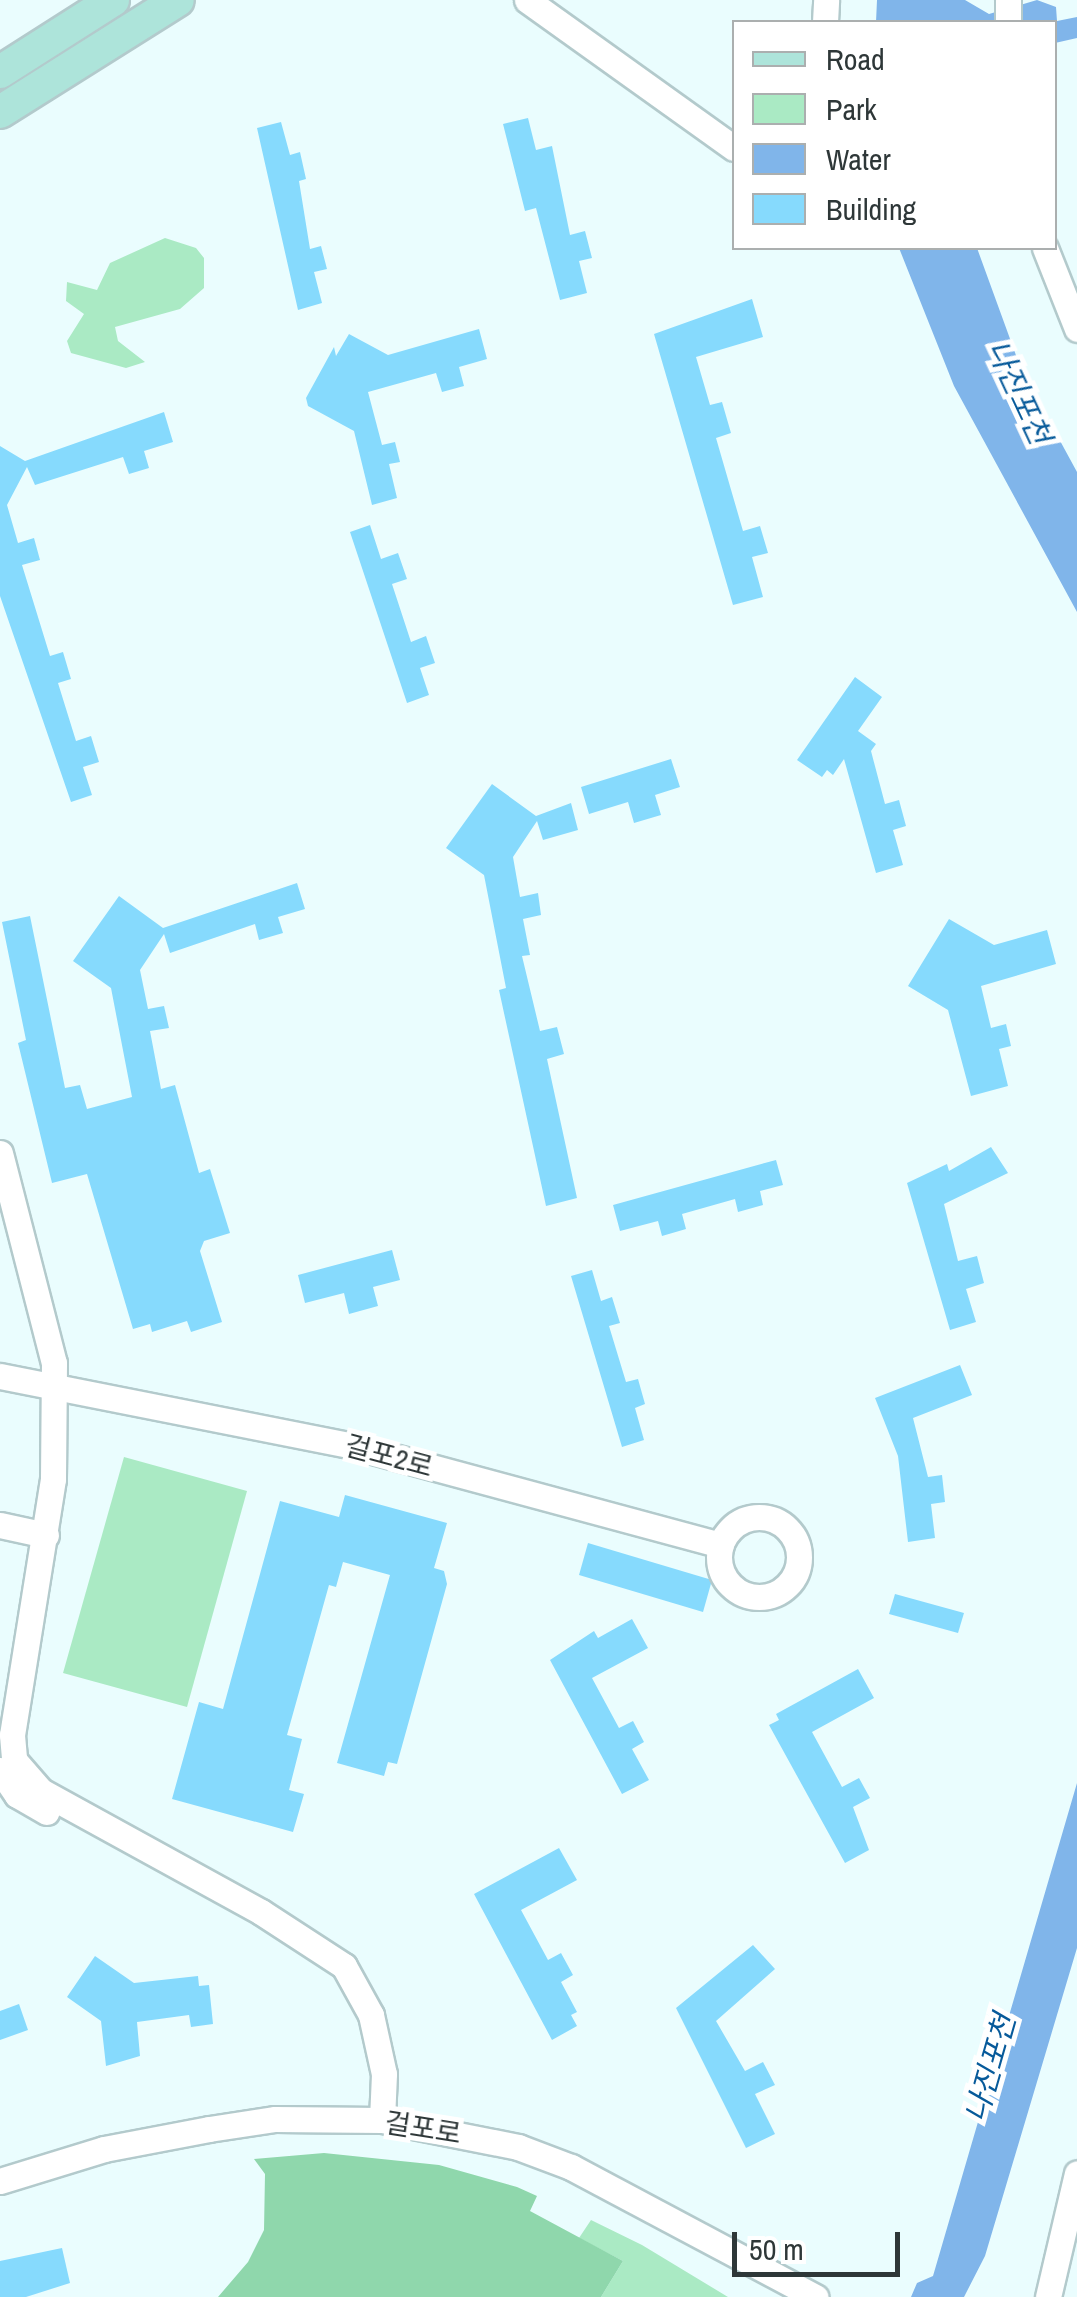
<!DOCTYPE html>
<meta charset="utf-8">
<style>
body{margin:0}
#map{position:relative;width:1077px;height:2297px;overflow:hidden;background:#eafdfe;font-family:"Archivo Narrow","Noto Sans KR",sans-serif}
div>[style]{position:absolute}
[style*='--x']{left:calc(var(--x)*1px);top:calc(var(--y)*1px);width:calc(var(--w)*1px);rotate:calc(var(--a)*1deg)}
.green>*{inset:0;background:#aaeac4}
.forest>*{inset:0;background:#8fd7ac}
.water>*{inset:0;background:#80b5ea}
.building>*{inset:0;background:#86dafd}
.roads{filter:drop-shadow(2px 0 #b3cacc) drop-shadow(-2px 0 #b3cacc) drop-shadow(0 2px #b3cacc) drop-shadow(0 -2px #b3cacc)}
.minor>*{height:25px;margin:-12.5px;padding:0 12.5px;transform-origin:12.5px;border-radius:12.5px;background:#fff}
.minor>.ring{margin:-12.5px;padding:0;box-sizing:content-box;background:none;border:25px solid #fff;border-radius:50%}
.major>*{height:32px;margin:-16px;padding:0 16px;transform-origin:16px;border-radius:16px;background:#ade4da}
span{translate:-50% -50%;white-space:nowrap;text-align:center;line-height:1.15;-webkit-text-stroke:10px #fff;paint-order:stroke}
.street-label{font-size:28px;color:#2e3738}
.water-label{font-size:30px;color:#075a9a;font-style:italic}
.legend{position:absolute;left:732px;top:20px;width:325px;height:230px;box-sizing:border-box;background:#fff;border:2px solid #abafaf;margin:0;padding:12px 18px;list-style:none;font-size:30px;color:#2e3738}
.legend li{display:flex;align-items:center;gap:20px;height:50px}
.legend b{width:50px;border:2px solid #abafaf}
.scale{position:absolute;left:732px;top:2232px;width:168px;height:45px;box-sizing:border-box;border:5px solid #2e3738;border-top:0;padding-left:12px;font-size:30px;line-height:35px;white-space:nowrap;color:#2e3738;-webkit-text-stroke:8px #fff;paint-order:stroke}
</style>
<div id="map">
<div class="green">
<i style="clip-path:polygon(165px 238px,196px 248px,204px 258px,204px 288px,180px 309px,115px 327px,118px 341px,145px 362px,126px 368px,71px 353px,67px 341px,84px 314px,66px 301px,67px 282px,97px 290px,110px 263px)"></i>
<i style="clip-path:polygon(124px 1457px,247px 1491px,187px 1707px,63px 1673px)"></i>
<i style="clip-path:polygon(591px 2220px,642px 2245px,728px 2297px,601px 2297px,623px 2261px,579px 2238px)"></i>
</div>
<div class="forest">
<i style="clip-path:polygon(324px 2153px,439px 2165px,517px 2187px,537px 2196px,530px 2211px,623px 2261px,601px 2297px,218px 2297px,248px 2262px,264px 2230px,265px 2174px,254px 2159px)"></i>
</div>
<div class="water">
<i style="clip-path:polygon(877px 0,965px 0,989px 14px,1037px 0,1056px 7px,1057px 21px,1077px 17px,1077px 38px,1055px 43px,1054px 22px,876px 22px)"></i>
<i style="clip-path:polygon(899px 248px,977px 248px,1021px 369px,1077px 472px,1077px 612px,954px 386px)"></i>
<i style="clip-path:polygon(1077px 1783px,1077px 1948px,985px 2256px,964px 2297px,911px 2297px,917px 2283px,933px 2276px)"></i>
</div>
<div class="building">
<i style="clip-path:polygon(528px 118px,536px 150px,552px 146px,570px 235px,585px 231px,592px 258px,579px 261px,587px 293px,560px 300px,536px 208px,525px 211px,503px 124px)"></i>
<i style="clip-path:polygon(281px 122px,290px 155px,300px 152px,306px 179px,299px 181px,310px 249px,321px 246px,327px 269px,314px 272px,322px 303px,298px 310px,257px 128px)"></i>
<i style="clip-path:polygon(752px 299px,763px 337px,696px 357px,710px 405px,722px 402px,731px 433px,716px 438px,743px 531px,760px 526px,768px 553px,752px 557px,763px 597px,733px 605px,654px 334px)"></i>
<i style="clip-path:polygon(479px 329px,487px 359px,459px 367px,464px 386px,442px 392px,436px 373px,368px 392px,382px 445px,395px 442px,400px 462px,389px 464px,397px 498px,372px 505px,354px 431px,308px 406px,306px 398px,334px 347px,336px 356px,349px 334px,388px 355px)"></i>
<i style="clip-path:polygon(164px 412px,173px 442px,144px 451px,149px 468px,129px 474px,123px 457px,35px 485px,27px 467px,7px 505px,18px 543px,34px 538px,40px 560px,22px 565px,50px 656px,63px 652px,71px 679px,58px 683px,76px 741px,91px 736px,99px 762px,83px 767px,92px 795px,71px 802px,0 596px,0 446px,25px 461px)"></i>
<i style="clip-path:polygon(370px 525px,381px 559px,398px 553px,407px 579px,392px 584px,411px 642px,426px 636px,435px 663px,420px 668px,429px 695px,407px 703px,350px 532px)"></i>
<i style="clip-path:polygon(855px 677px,882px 697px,858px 731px,876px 744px,871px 751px,885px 804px,899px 800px,906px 826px,893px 830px,903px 865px,876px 873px,844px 759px,833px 775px,827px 770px,822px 777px,797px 760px)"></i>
<i style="clip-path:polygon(671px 759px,680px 787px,655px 795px,661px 815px,634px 823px,628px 802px,589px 814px,581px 787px)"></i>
<i style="clip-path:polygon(492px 784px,536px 816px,571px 803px,578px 830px,543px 840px,537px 821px,513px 857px,520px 897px,538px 893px,541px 915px,523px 919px,530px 955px,522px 956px,540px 1031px,557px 1027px,564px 1054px,547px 1059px,577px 1198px,546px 1206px,499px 990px,506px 988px,484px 875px,446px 848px)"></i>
<i style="clip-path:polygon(297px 883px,305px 909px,278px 917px,283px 933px,259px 940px,255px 924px,170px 953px,164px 934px,140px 970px,148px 1009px,164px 1006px,169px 1028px,150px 1031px,161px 1089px,175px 1085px,199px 1173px,210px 1169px,230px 1233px,204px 1241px,200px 1251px,222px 1322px,191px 1332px,187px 1321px,152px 1332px,150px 1324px,133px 1329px,87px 1174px,52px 1183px,18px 1043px,26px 1040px,2px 922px,30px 916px,65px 1088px,80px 1085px,87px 1109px,132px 1097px,111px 988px,73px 961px,119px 896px,163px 928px)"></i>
<i style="clip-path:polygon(949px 919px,994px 945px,1047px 930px,1056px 964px,981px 986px,991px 1028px,1006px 1024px,1011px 1046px,999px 1049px,1008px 1086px,971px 1096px,948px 1010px,908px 986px)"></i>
<i style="clip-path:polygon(991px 1147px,1008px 1173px,944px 1204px,958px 1261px,977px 1256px,984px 1283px,966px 1289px,976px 1322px,950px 1330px,907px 1183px,947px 1164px,949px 1171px)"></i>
<i style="clip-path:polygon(776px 1160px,783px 1185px,760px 1191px,763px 1205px,738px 1212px,735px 1199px,682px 1214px,686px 1229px,662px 1236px,658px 1221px,620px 1231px,613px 1205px)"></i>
<i style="clip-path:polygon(392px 1250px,400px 1280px,373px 1287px,378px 1306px,349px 1314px,344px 1293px,305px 1303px,298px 1275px)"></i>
<i style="clip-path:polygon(592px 1270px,601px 1301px,612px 1297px,620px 1323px,609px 1326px,626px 1382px,638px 1379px,645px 1404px,635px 1408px,644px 1440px,622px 1447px,571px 1276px)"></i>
<i style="clip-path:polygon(960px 1365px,972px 1395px,913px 1418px,928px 1477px,942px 1475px,945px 1502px,931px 1504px,935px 1538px,908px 1542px,898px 1456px,875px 1398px)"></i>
<i style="clip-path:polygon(345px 1495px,447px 1523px,434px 1568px,444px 1571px,447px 1584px,397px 1764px,388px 1762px,384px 1776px,337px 1763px,390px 1575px,343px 1562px,336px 1587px,329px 1585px,287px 1735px,302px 1739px,289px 1790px,304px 1794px,293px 1832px,172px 1799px,199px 1702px,223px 1709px,280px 1501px,339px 1517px)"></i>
<i style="clip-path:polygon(588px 1543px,712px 1580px,703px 1612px,579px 1575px)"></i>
<i style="clip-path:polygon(895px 1594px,964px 1613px,958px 1633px,889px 1614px)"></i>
<i style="clip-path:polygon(632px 1619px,648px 1648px,592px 1678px,619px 1728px,633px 1721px,644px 1742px,632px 1749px,649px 1780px,622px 1794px,550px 1660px,594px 1631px,598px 1638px)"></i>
<i style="clip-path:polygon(858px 1669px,874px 1698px,812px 1732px,842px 1787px,859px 1778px,870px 1798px,853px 1807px,869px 1850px,845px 1863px,769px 1725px,779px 1720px,776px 1714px)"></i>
<i style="clip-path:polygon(559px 1848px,577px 1880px,521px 1910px,548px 1960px,561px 1953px,573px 1975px,561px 1982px,577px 2012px,571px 2015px,577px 2026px,552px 2040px,474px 1894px)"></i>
<i style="clip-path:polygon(753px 1945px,775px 1969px,716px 2021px,745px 2071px,763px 2062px,775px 2085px,755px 2094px,775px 2134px,746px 2148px,676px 2008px)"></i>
<i style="clip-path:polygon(95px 1956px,134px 1983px,198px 1976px,199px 1986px,209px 1985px,213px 2024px,191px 2027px,189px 2015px,137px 2022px,140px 2056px,106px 2066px,101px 2021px,67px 1997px)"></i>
<i style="clip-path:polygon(19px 2004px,28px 2030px,0 2040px,0 2011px)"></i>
<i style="clip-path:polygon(62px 2248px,70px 2283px,26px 2297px,0 2297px,0 2261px)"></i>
</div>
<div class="roads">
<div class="minor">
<i style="--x:527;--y:0;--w:254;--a:35.6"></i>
<i style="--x:1008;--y:0;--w:22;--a:90"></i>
<i style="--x:825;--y:22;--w:22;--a:-87"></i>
<i style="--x:1045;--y:248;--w:87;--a:68.4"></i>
<i style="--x:0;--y:1153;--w:217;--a:75.6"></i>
<i style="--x:54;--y:1363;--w:116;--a:90.5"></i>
<i style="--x:53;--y:1479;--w:259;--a:99.1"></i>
<i style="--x:12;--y:1735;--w:25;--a:85"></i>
<i style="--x:14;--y:1760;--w:41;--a:48.9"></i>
<i style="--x:41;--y:1791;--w:251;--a:28.8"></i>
<i style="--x:261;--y:1912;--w:99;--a:33"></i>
<i style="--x:344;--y:1966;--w:56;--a:61.1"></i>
<i style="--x:371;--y:2015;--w:60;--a:77.6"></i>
<i style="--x:384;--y:2074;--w:46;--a:92.5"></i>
<i style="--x:0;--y:1376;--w:357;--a:11.2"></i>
<i style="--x:350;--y:1445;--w:384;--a:15.1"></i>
<i class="ring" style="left:719px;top:1517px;width:55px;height:55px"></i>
<i style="--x:0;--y:1525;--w:47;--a:12.3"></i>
<i style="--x:0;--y:1770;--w:30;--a:56"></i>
<i style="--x:17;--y:1795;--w:34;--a:30"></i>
<i style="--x:0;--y:2181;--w:109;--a:-17.1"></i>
<i style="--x:104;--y:2149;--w:107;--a:-10.8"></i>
<i style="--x:209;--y:2129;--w:67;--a:-8.6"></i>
<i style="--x:275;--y:2119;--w:107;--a:0.5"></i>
<i style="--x:382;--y:2120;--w:139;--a:11.2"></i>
<i style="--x:518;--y:2147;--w:57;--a:20.7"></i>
<i style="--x:571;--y:2167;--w:277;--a:28"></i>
<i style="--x:1048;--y:2297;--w:127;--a:-76.8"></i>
</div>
<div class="major">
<i style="--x:0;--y:72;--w:134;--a:-32.5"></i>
<i style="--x:0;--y:112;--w:210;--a:-32.2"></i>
</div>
</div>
<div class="street-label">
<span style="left:389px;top:1456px;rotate:15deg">걸포2로</span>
<span style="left:423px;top:2128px;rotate:9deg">걸포로</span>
</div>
<div class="water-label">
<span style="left:1019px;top:392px;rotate:65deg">나진포천</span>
<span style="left:990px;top:2068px;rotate:-74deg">나진포천</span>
</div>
<ul class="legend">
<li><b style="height:12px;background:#ade4da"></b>Road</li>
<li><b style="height:28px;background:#aaeac4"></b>Park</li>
<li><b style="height:28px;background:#80b5ea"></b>Water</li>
<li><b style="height:28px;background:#86dafd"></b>Building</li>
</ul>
<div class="scale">50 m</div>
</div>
